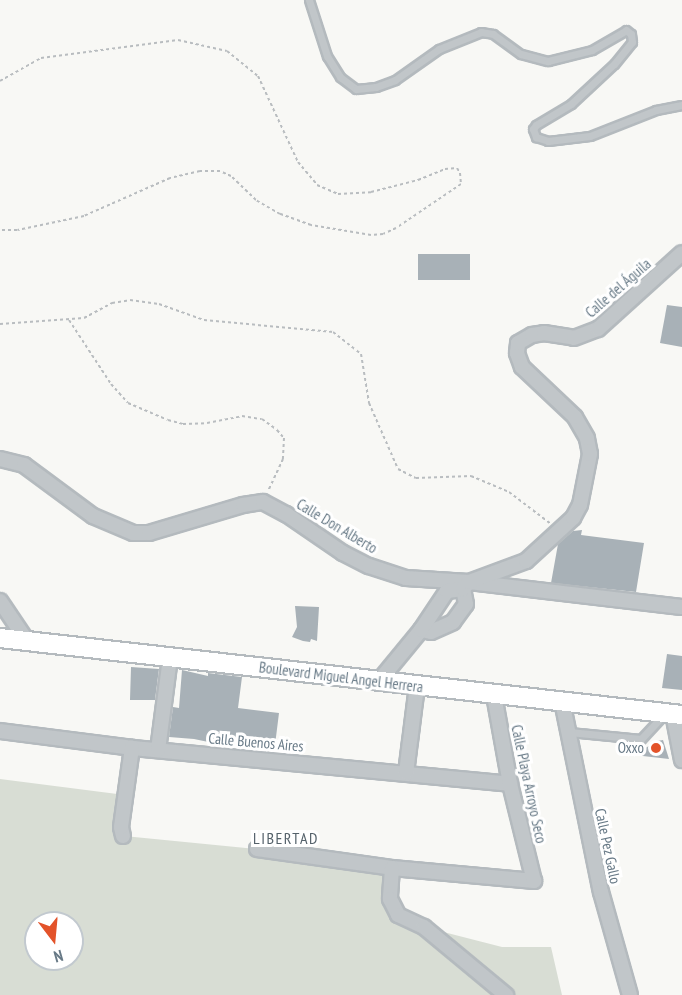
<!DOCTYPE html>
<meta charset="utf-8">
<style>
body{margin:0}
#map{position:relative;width:682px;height:995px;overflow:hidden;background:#f8f8f5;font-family:"PT Sans Narrow",sans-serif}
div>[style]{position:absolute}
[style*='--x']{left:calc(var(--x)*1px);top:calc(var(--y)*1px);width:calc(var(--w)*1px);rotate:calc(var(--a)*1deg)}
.green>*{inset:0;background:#d8ddd4}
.building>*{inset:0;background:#a8b1b7}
.path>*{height:2px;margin-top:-1px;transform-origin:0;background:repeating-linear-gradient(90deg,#b9bdc0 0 3px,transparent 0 6px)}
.roads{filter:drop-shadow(2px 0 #b4babe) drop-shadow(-2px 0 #b4babe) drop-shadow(0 2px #b4babe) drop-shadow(0 -2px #b4babe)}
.lane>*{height:7px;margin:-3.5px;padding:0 3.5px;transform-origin:3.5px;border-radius:3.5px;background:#c1c6c9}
.street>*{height:14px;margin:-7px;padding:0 7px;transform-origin:7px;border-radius:7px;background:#c1c6c9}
.secondary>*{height:18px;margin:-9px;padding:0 9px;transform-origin:9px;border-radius:9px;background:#fff}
.dots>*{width:16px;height:16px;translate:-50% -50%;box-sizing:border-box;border:3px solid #fff;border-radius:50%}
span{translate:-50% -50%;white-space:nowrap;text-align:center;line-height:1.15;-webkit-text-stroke:6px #fff;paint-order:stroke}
.street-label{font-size:15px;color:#677986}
.poi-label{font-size:15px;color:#677986}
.right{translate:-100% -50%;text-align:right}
.neighbourhood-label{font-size:16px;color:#55626b;letter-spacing:1.5px}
.north{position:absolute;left:24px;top:911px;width:60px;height:60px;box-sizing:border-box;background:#fff;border:2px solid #c2c9cf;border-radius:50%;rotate:164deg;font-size:16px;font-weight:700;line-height:24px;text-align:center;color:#677986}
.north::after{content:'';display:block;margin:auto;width:21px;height:27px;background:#e3532a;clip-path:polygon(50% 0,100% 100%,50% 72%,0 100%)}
</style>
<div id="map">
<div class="green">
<i style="clip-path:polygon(evenodd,0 779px,125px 795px,124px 836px,257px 849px,392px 868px,392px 905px,424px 927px,502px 947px,551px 947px,562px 995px,0 995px,0 779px,36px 923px,72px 923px,72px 959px,36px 959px,36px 923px)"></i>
</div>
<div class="building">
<i style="clip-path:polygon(418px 254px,470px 254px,470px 280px,418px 280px)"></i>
<i style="clip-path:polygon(667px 305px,682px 307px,682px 347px,660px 343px)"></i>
<i style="clip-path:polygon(582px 530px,581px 535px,644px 543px,636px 592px,551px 583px,558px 544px,573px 531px)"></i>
<i style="clip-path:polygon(295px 606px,319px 607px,317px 641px,311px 639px,310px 642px,303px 641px,292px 637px,297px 627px)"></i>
<i style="clip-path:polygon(667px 654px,682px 656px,682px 690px,662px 688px)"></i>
<i style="clip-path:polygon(131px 667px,159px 669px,155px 700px,130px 700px)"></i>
<i style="clip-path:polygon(182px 670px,208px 676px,208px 673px,242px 677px,238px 708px,279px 713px,275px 745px,218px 738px,218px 744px,194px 739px,169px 737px,173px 707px,179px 708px)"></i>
<i style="clip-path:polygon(663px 740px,669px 759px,634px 755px,657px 741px)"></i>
</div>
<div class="path">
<i style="--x:0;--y:81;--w:47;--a:-29.3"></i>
<i style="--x:41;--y:58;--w:138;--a:-7.5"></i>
<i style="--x:178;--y:40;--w:50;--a:12.7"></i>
<i style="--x:227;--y:51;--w:40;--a:39"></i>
<i style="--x:258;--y:76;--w:95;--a:65.1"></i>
<i style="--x:298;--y:162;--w:30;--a:50"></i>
<i style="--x:317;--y:185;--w:23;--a:23"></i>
<i style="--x:338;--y:194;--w:33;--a:-3"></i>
<i style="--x:371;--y:192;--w:49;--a:-14.3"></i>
<i style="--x:418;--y:180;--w:29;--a:-22"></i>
<i style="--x:445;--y:169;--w:12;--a:-5"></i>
<i style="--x:457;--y:168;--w:6;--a:59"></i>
<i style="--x:460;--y:173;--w:11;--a:85"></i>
<i style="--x:461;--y:184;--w:78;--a:145.9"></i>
<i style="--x:396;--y:228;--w:14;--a:155"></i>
<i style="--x:383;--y:234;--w:12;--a:175"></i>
<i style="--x:371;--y:235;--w:61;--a:-170.5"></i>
<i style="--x:311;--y:225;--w:33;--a:-160"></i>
<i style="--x:280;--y:214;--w:28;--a:-150"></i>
<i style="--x:256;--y:200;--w:35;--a:-136"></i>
<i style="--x:231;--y:176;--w:12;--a:-156"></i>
<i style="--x:220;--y:171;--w:20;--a:180"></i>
<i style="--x:200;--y:171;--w:31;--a:167"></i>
<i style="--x:170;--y:178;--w:94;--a:156.2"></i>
<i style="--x:84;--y:216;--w:68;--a:168.2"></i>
<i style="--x:17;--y:230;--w:17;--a:180"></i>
<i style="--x:69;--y:320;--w:77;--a:56.7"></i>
<i style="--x:111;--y:384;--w:25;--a:48"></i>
<i style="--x:128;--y:403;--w:43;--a:23"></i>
<i style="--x:168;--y:420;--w:16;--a:15"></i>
<i style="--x:183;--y:424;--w:24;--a:-2"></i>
<i style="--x:207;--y:423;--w:36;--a:-11"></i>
<i style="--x:242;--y:416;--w:20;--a:9"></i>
<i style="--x:262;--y:419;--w:19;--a:36"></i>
<i style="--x:277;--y:430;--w:11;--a:49"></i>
<i style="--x:284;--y:438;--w:21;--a:93"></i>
<i style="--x:283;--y:459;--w:35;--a:115"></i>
<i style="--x:0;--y:324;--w:84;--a:-4.1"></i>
<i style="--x:84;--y:318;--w:32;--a:-28"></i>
<i style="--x:112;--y:303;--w:18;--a:-9"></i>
<i style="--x:130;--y:300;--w:29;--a:8"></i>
<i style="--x:159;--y:304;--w:48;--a:19.6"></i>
<i style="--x:204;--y:320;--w:130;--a:5.3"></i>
<i style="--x:333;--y:332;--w:36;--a:38"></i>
<i style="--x:361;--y:354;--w:50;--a:80.7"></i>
<i style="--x:369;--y:403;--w:72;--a:66.3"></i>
<i style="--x:398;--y:469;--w:20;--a:27"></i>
<i style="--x:416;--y:478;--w:55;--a:-2.1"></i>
<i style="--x:471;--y:476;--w:41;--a:22.8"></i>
<i style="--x:509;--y:492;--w:53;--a:37.3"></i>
</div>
<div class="roads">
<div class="lane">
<i style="--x:309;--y:0;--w:59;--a:72.2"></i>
<i style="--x:327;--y:56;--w:25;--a:58"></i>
<i style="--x:340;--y:77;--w:20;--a:37"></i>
<i style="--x:356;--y:89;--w:20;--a:-6"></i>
<i style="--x:376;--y:87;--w:20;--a:-20"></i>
<i style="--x:395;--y:80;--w:54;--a:-35.2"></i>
<i style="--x:439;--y:49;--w:45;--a:-22"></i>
<i style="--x:481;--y:32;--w:12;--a:9"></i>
<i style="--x:493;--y:34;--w:34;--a:36"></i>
<i style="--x:521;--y:54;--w:28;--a:15"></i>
<i style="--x:548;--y:61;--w:45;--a:-14"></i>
<i style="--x:592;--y:50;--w:39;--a:-30"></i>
<i style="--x:626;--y:30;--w:6;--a:39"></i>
<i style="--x:631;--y:34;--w:8;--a:83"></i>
<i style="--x:632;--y:42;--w:28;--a:129"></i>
<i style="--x:614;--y:64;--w:59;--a:137.1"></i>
<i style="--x:571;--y:104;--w:41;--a:149"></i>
<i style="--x:536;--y:125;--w:5;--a:127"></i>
<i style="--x:533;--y:129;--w:9;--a:69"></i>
<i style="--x:536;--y:137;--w:13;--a:18"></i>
<i style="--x:548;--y:141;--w:42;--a:-6.8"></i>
<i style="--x:590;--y:136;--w:71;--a:-21.5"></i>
<i style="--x:656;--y:110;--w:26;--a:-11"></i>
<i style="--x:569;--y:732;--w:72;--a:5.6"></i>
<i style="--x:641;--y:739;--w:33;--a:-47"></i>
</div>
<div class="street">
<i style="--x:0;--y:459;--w:25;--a:14"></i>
<i style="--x:24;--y:465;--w:86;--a:36.5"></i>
<i style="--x:93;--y:516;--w:43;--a:23"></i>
<i style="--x:133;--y:533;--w:16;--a:0"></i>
<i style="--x:149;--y:533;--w:98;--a:-16.6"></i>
<i style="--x:243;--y:505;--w:20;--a:-9"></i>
<i style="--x:263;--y:502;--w:26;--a:28"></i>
<i style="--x:286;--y:514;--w:69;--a:34.4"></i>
<i style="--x:343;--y:553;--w:29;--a:27"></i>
<i style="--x:369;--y:566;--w:39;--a:18"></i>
<i style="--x:406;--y:578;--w:63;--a:3.6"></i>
<i style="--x:469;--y:582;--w:214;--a:6.7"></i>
<i style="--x:0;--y:601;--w:48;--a:56"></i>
<i style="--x:421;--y:630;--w:10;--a:11"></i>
<i style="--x:431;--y:632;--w:24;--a:-24"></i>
<i style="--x:453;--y:622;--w:22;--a:-54"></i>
<i style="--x:466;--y:604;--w:15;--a:-101"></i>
<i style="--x:379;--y:681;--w:66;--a:-50.5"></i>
<i style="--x:421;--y:630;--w:47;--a:-56.3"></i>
<i style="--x:447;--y:591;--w:16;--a:-7"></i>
<i style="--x:463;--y:589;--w:9;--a:-49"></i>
<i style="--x:469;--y:582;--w:61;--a:-20.2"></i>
<i style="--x:526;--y:561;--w:64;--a:-42.5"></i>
<i style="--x:573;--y:518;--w:15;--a:-62"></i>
<i style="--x:580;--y:505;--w:52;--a:-78.9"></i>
<i style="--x:590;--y:454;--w:16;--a:-101"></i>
<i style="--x:587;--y:438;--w:24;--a:-120"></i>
<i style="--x:575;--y:417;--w:73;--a:-136.7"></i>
<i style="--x:522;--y:367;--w:15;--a:-110"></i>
<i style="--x:517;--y:353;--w:10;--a:-84"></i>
<i style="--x:518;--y:343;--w:16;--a:-30"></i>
<i style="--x:532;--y:335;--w:12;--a:-9"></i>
<i style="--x:544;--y:333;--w:30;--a:9"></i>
<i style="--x:574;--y:338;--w:26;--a:-21"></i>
<i style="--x:598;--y:329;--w:113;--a:-42.1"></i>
<i style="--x:562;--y:701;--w:195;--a:78.5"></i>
<i style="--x:601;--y:892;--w:107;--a:74.3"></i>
<i style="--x:673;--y:714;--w:47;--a:78.9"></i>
<i style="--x:0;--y:731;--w:133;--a:7.3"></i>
<i style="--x:132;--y:748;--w:380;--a:5.4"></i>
<i style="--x:158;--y:750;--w:94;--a:-82.6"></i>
<i style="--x:406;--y:773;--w:88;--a:-82.8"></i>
<i style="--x:123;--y:836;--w:9;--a:-103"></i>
<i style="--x:121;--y:827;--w:80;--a:-82.1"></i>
<i style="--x:257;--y:849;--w:136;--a:8"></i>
<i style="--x:392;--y:868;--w:143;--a:5.2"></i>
<i style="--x:534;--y:881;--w:100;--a:-103.9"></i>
<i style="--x:510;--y:784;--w:90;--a:-100.2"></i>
<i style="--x:392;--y:868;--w:31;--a:94"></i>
<i style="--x:390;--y:899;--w:18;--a:63"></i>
<i style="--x:398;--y:915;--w:29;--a:25"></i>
<i style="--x:424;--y:927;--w:107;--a:39.7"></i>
</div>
<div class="secondary">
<i style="--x:0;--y:638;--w:686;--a:6.44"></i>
</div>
</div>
<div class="dots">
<i style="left:656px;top:748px;background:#e3532a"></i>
</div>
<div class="street-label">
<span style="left:618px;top:288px;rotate:-41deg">Calle del Águila</span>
<span style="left:337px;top:526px;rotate:31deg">Calle Don Alberto</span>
<span style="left:341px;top:677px;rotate:7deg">Boulevard Miguel Angel Herrera</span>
<span style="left:256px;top:742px;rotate:5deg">Calle Buenos Aires</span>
<span style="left:529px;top:784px;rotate:78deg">Calle Playa Arroyo Seco</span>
<span style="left:608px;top:846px;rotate:78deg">Calle Pez Gallo</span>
</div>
<div class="poi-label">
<span class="right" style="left:644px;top:748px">Oxxo</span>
</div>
<div class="neighbourhood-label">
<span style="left:286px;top:838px">LIBERTAD</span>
</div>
<div class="north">N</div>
</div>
